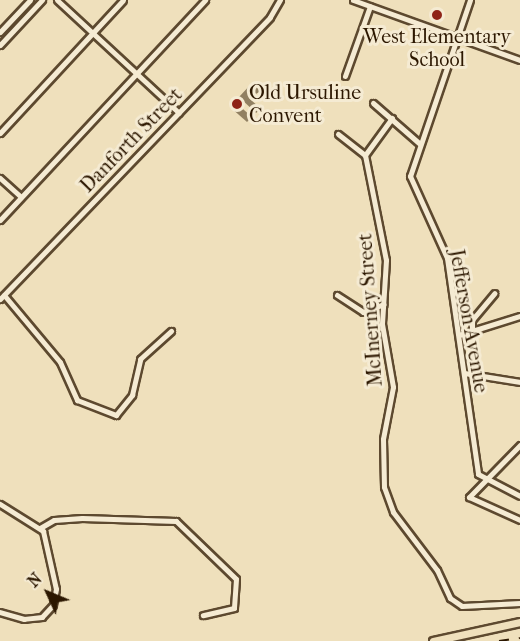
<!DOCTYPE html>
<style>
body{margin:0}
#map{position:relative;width:520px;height:641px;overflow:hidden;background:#efe0bc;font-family:"IM FELL French Canon",serif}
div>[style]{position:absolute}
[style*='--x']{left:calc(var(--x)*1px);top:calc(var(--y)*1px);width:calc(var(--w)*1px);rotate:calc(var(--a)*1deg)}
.building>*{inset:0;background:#918062}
.roads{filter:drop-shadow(2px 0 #5d492f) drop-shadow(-2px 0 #5d492f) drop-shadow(0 2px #5d492f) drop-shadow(0 -2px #5d492f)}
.minor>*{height:5px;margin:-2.5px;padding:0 2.5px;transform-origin:2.5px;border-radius:2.5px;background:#f5ebd3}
.major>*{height:7px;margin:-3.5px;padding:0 3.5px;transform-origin:3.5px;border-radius:3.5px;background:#efe0bc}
.rail>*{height:1.5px;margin-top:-0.75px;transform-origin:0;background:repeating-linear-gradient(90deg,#2c1700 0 10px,transparent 0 20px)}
.dots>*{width:16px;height:16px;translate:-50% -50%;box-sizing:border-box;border:3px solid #f5ebd3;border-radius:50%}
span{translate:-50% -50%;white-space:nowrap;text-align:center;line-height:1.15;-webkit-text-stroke:6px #f5ebd3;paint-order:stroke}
.poi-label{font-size:20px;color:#2c1700}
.left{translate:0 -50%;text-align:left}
.street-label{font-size:20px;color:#2c1700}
.north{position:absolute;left:18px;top:563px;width:60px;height:60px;-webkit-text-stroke:4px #f5ebd3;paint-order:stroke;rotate:314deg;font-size:16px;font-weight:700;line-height:24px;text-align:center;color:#2c1700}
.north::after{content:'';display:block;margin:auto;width:21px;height:27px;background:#2c1700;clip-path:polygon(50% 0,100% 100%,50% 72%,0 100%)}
</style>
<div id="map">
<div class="building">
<i style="clip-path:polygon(252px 83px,261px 91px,249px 98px,261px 109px,256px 113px,239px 97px)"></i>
<i style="clip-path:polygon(235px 102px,252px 117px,247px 122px,230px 107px)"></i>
</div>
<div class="roads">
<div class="minor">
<i style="--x:57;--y:0;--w:166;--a:42.8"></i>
<i style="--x:353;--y:0;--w:177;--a:19.8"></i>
<i style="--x:470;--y:0;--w:186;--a:108.8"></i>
<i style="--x:410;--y:176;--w:90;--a:65.7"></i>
<i style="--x:447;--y:258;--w:218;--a:81.8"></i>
<i style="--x:478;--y:474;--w:47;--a:27.6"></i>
<i style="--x:0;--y:32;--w:44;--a:-46.8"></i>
<i style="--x:0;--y:45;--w:62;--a:-47"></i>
<i style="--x:345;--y:76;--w:74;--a:-70.3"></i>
<i style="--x:373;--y:103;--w:62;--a:41.1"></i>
<i style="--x:392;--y:118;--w:46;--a:126.1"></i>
<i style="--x:365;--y:155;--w:107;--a:78.7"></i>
<i style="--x:386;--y:260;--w:64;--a:93.6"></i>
<i style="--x:382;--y:324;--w:64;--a:80.1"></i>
<i style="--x:393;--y:387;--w:53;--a:100.9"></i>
<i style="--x:383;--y:439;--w:48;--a:88.8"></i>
<i style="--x:384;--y:487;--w:27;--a:70"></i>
<i style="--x:393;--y:512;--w:73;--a:52.8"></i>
<i style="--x:437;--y:570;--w:31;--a:65"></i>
<i style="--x:450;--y:598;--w:14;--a:34"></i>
<i style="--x:462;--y:606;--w:58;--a:-3"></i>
<i style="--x:0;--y:133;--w:181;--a:-47.2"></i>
<i style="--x:338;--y:134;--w:34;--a:38"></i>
<i style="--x:0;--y:178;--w:28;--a:42"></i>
<i style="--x:0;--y:220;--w:301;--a:-47"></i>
<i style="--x:4;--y:295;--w:87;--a:50.1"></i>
<i style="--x:60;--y:362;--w:42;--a:65.9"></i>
<i style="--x:77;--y:400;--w:42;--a:21"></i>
<i style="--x:116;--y:415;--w:26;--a:-51"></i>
<i style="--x:132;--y:395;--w:37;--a:-77"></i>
<i style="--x:140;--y:359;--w:42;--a:-42.1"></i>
<i style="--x:337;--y:295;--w:31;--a:33"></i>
<i style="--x:363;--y:312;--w:22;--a:-21"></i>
<i style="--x:0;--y:299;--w:390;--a:-46.2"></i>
<i style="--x:270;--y:17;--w:20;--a:-60"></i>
<i style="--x:472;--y:330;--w:10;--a:-90"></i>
<i style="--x:472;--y:320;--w:35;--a:-50"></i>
<i style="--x:459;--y:335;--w:64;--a:-17.3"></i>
<i style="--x:464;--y:373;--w:57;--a:9.1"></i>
<i style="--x:520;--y:445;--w:73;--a:134.4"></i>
<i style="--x:469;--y:497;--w:56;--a:24.3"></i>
<i style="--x:0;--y:504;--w:51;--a:32.1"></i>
<i style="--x:43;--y:531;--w:59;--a:77.4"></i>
<i style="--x:56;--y:589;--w:16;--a:101"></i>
<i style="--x:53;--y:605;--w:16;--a:133"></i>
<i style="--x:42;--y:617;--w:18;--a:174"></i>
<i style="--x:24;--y:619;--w:25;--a:-164"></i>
<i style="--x:40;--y:528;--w:16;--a:-30"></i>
<i style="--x:54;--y:520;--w:28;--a:-4"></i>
<i style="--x:82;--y:518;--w:94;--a:1.8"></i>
<i style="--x:176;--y:521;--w:83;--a:44"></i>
<i style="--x:236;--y:579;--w:29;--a:94"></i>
<i style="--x:234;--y:608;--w:32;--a:167"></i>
</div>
<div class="major">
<i style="--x:433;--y:641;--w:89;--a:-12.3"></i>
</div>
</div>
<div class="rail">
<i style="--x:499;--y:641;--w:21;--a:-8"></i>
</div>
<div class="dots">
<i style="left:437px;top:15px;background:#8f2418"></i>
<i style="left:237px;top:104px;background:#8f2418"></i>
</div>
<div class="poi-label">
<span style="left:437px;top:48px">West Elementary<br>School</span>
<span class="left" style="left:249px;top:104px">Old Ursuline<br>Convent</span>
</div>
<div class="street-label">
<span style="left:131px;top:140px;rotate:-46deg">Danforth Street</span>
<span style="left:370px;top:310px;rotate:-94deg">McInerney Street</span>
<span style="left:469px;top:321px;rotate:80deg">Jefferson Avenue</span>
</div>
<div class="north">N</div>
</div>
